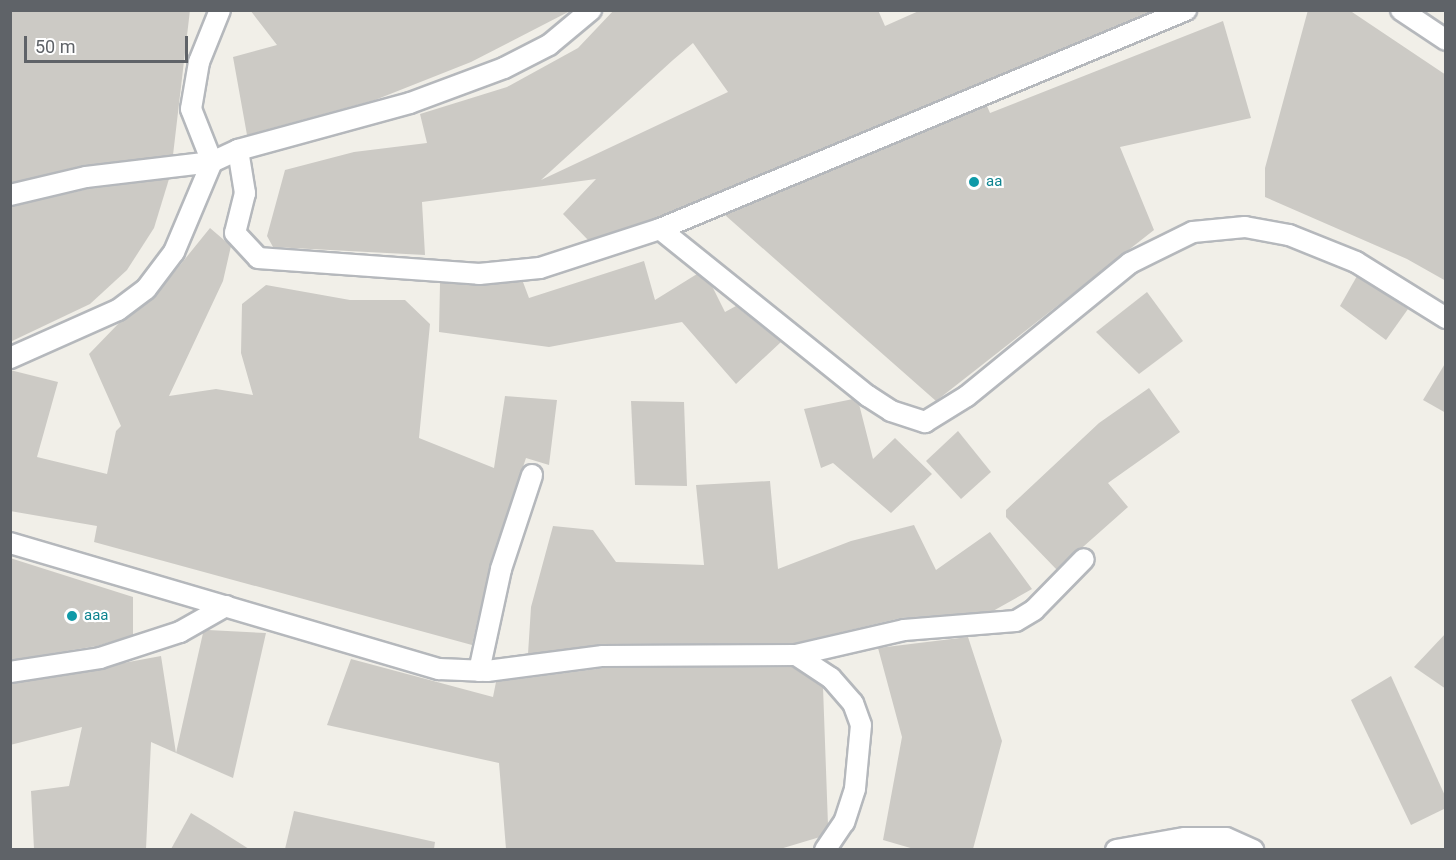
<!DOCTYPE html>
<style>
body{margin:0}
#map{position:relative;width:1456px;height:860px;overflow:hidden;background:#f1efe8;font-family:Roboto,sans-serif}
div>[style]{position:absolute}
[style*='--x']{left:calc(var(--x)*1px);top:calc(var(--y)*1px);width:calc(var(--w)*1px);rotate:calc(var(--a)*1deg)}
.building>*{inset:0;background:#cccac5}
.roads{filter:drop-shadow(2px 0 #b5b8bc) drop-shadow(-2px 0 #b5b8bc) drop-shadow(0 2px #b5b8bc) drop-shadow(0 -2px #b5b8bc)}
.street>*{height:20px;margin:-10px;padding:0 10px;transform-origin:10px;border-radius:10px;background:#fff}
.dots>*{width:16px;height:16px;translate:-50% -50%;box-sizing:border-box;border:3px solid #fff;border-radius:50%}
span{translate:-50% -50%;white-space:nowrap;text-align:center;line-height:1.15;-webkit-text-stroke:4.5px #fff;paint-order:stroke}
.culture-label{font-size:15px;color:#0d838f}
.left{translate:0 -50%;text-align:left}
.frame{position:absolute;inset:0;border:12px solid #5f6368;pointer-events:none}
.scale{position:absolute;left:24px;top:36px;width:164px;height:27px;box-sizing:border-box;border:3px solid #5f6368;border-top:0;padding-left:8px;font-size:18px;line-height:21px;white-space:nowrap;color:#5f6368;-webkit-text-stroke:4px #fff;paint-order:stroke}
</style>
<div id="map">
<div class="building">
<i style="clip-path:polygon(10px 10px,190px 10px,173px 155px,84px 165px,10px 183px)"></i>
<i style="clip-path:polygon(250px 10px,572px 10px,471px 62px,375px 100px,247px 135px,233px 57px,277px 45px)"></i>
<i style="clip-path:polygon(evenodd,614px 10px,878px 10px,885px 26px,921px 10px,1154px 10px,656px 218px,588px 240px,563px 214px,596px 179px,422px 202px,425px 255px,273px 247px,267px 236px,285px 170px,354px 152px,427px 143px,420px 114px,507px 87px,578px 48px,614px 10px,693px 43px,728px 92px,541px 180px,673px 60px,693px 43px)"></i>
<i style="clip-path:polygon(1308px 10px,1349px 10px,1446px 75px,1446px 281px,1407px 259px,1265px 197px,1265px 168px)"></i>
<i style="clip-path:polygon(1223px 21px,1251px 118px,1120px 147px,1154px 230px,936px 401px,725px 215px,987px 106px,990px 113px)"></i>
<i style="clip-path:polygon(169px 179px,154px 228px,127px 270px,90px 304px,10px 342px,10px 207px,88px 189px)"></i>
<i style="clip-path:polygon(210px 228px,231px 246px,223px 281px,169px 396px,216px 389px,253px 395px,241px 353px,242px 304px,266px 285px,350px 300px,405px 300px,430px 324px,419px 438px,494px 468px,505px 396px,557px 400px,549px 465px,526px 458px,490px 565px,472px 645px,94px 542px,97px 526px,10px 511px,10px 370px,58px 382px,37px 457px,107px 474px,116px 431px,121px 426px,89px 354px,120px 322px,155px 296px)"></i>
<i style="clip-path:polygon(644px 261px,655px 300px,697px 274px,712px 286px,725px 312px,736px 306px,781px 342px,736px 384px,682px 322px,549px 347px,439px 332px,440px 283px,523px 282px,529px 298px)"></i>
<i style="clip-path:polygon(1357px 276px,1408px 309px,1386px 340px,1340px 306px)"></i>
<i style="clip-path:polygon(1147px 292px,1183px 341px,1139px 374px,1096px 332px)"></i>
<i style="clip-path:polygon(1446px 362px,1446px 413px,1423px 400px)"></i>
<i style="clip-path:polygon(1149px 388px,1180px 432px,1108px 483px,1128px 507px,1057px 570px,1006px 517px,1006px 510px,1099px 423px)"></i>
<i style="clip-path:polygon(853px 399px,859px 404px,873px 459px,895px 438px,932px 474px,891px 513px,833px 463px,821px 468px,804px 409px)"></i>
<i style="clip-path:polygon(631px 401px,684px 402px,687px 486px,635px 485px)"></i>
<i style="clip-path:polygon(958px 431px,991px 472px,961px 499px,926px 461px)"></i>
<i style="clip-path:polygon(770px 481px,778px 569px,851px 541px,914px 525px,936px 570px,990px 532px,1032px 589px,993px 611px,901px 618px,795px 643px,603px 644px,528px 654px,531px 607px,553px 526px,593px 530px,616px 562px,704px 565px,696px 485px)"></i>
<i style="clip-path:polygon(10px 558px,133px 597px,133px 635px,97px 646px,10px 660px)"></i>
<i style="clip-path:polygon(208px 630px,266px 633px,233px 778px,176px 753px,203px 633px)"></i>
<i style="clip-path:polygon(1446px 633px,1446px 689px,1414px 667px)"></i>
<i style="clip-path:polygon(968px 637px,1002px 741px,973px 849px,914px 849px,883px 840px,902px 737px,878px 648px)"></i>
<i style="clip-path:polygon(161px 656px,176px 753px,151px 742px,146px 849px,34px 849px,31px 791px,69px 786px,82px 727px,10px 745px,10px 684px)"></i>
<i style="clip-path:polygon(351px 659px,493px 697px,496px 682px,604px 668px,792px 667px,823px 687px,828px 825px,820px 837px,780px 849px,506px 849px,499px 763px,327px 725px)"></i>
<i style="clip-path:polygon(1391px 676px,1446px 798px,1446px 808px,1411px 825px,1351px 700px)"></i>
<i style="clip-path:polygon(294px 811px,435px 842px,434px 849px,285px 849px)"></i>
<i style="clip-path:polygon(191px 813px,211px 825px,249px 849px,171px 849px)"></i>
</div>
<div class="roads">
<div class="street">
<i style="--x:1401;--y:10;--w:54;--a:33.7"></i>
<i style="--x:238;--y:150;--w:44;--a:80.8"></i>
<i style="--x:245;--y:193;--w:41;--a:104"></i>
<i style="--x:235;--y:233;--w:34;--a:47"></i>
<i style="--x:258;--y:258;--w:222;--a:4.1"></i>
<i style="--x:479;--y:274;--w:61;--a:-5.6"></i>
<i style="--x:540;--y:268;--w:126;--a:-18"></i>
<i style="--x:660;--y:229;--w:570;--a:-22.6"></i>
<i style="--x:10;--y:195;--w:78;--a:-13.3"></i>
<i style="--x:86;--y:177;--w:127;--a:-6.8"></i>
<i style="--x:212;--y:162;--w:29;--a:-25"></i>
<i style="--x:238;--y:150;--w:178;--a:-15.3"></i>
<i style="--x:410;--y:103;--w:100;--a:-20.4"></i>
<i style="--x:504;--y:68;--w:51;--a:-27.1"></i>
<i style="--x:549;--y:45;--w:55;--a:-39.8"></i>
<i style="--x:660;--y:229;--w:267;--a:38.8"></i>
<i style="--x:868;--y:396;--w:27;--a:33"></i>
<i style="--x:891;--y:411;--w:36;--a:18"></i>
<i style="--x:925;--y:422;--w:49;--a:-31.8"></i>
<i style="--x:967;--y:396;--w:210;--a:-39.2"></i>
<i style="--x:1130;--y:263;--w:70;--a:-26.2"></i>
<i style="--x:1193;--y:232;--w:52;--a:-5.5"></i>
<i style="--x:1245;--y:227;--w:45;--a:10.3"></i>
<i style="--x:1289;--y:235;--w:72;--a:21.9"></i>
<i style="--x:1356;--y:262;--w:106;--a:31.9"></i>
<i style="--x:10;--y:358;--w:118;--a:-24"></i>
<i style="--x:118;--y:310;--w:35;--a:-37"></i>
<i style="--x:146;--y:289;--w:46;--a:-52.9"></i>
<i style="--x:174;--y:252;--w:98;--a:-67.1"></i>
<i style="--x:212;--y:162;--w:57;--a:-111.6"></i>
<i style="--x:191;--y:109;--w:48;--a:-80.3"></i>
<i style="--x:199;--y:62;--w:56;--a:-68"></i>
<i style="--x:10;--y:543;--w:447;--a:16.4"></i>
<i style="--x:439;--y:669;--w:48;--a:2.4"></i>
<i style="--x:487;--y:671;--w:117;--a:-7.4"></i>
<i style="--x:603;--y:656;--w:193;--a:-0.3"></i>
<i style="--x:796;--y:655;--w:42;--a:33.3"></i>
<i style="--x:831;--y:678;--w:33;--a:49"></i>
<i style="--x:853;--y:703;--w:23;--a:70"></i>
<i style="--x:861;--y:725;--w:64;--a:95.4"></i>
<i style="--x:855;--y:789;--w:35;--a:108"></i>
<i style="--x:844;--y:822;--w:34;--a:124"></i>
<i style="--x:796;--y:655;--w:111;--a:-13"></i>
<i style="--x:904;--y:630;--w:112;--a:-4.6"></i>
<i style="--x:1016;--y:621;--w:21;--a:-31"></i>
<i style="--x:1034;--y:610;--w:71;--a:-45.6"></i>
<i style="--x:479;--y:671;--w:104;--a:-77.8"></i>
<i style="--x:501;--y:569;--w:99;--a:-71.7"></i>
<i style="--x:10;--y:672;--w:91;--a:-8.8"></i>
<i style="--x:100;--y:658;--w:84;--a:-18"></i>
<i style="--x:180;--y:632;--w:53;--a:-29.5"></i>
<i style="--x:1116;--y:850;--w:70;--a:-9.9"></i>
<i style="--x:1185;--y:838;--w:41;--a:0"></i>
<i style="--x:1226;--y:838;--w:30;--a:24"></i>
</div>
</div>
<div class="dots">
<i style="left:974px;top:182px;background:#0f9aa8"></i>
<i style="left:72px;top:616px;background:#0f9aa8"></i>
</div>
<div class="culture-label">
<span class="left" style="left:986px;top:182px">aa</span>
<span class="left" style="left:84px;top:616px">aaa</span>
</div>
<div class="frame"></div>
<div class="scale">50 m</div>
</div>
